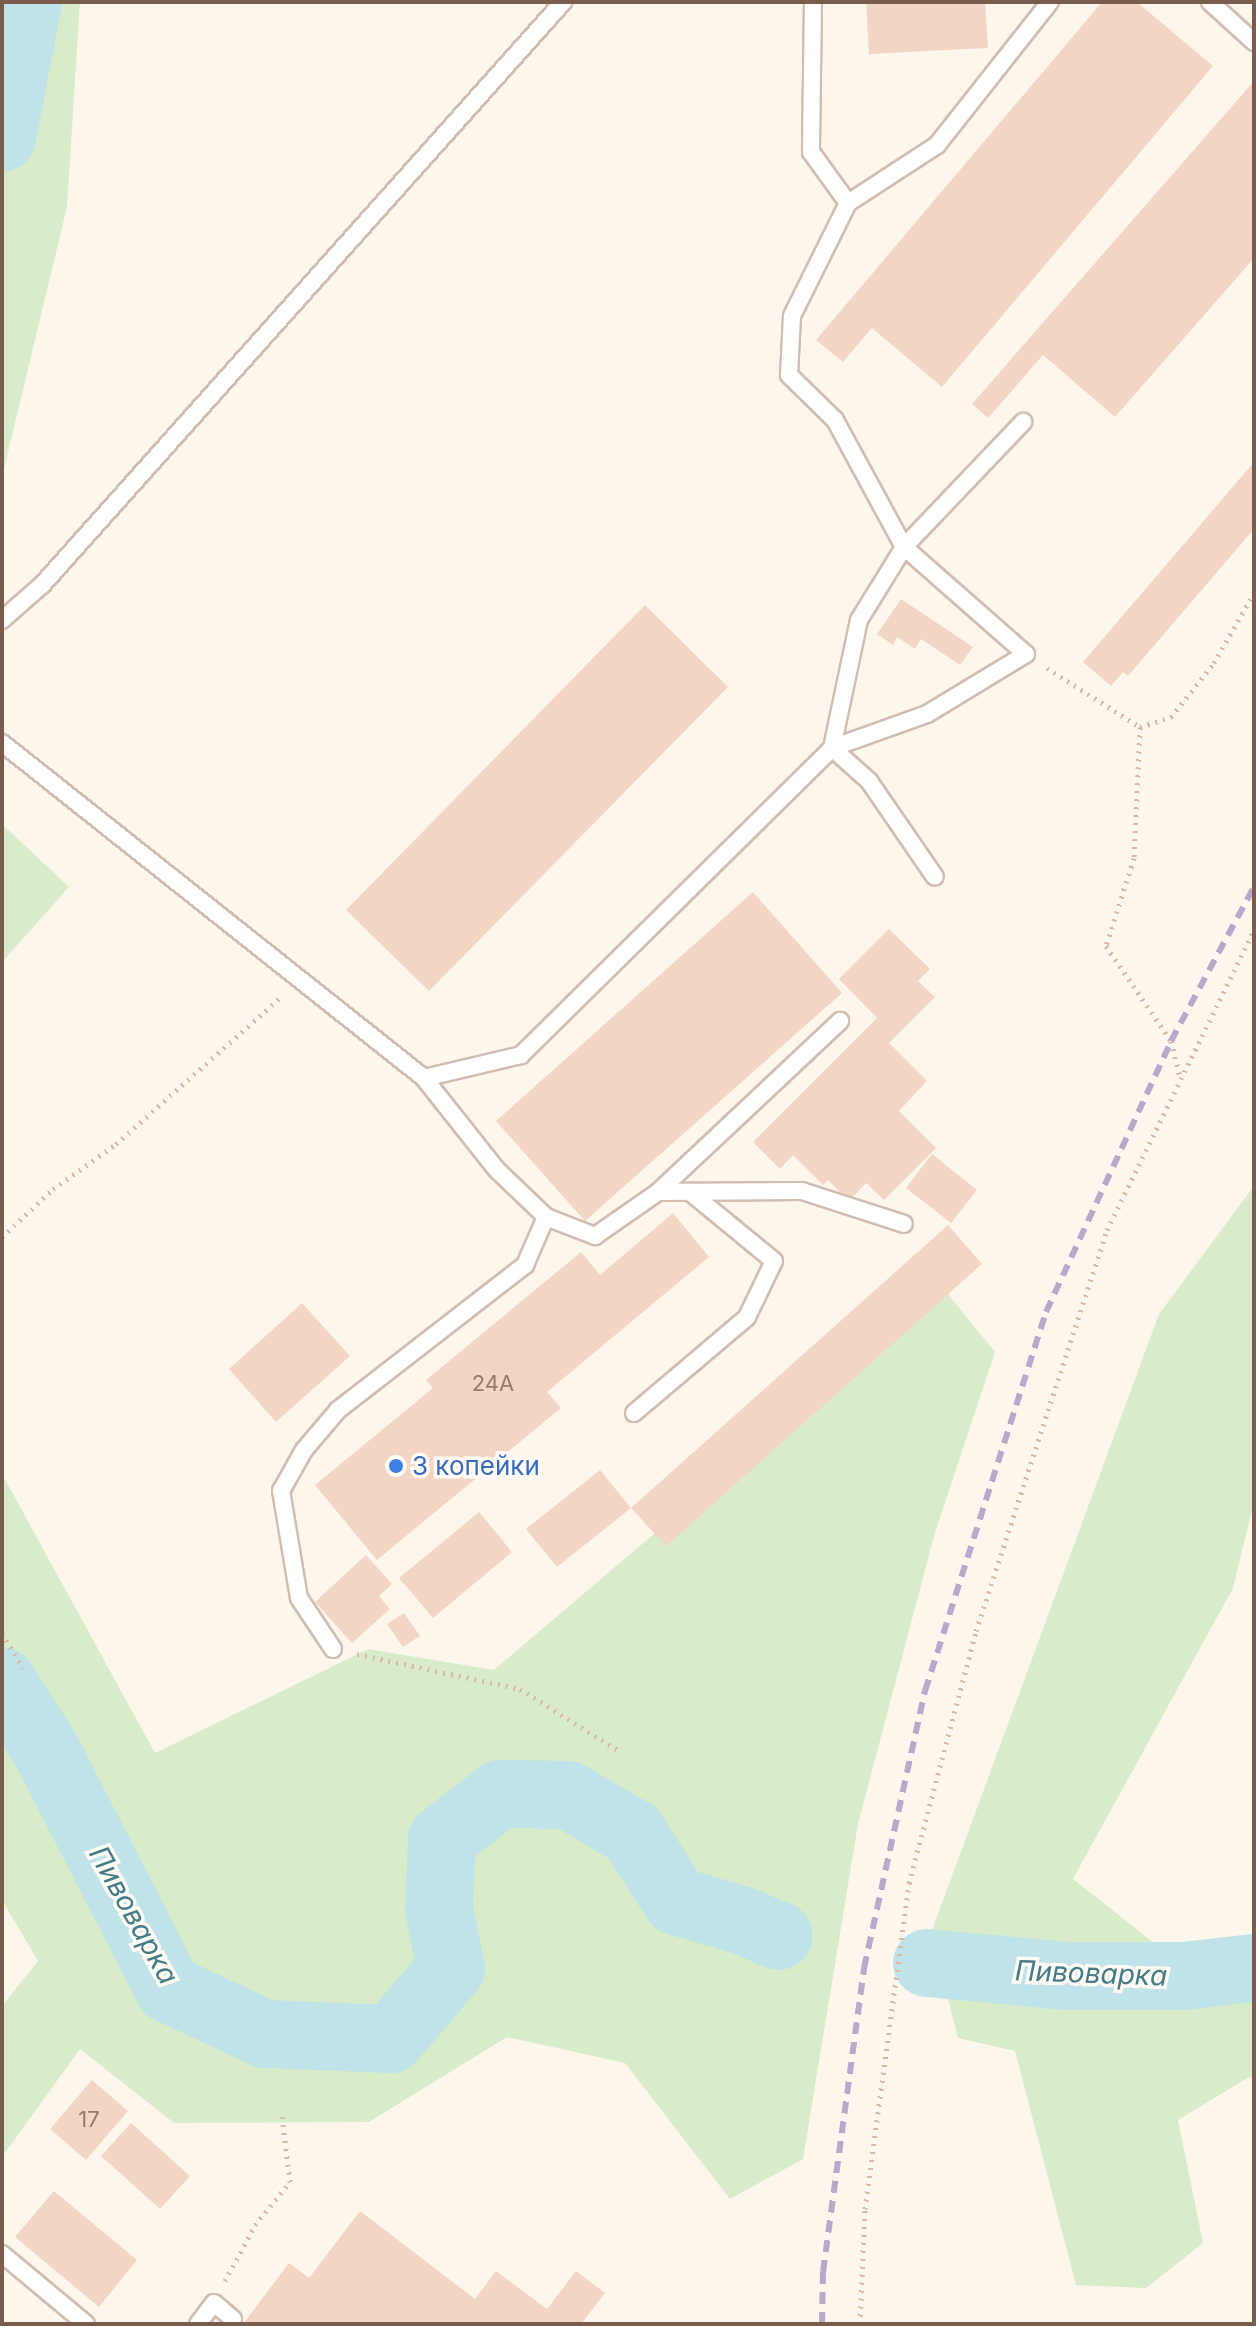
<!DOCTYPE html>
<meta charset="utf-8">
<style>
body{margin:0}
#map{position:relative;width:1256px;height:2326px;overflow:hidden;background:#fdf6ec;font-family:Inter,sans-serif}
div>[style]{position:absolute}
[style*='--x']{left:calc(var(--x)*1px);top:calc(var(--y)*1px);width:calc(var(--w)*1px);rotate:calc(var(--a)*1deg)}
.green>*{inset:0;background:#d8ecc9}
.river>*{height:68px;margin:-34px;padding:0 34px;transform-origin:34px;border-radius:34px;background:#bfe3e8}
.building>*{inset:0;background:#f3d5c3}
.path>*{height:5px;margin-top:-2.5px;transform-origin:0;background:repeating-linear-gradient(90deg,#d9b8a5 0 2px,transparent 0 8px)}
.roads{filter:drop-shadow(2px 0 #d1beb0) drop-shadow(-2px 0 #d1beb0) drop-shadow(0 2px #d1beb0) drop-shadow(0 -2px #d1beb0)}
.service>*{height:16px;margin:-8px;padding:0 8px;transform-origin:8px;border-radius:8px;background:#fff}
.rail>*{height:6px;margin-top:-3px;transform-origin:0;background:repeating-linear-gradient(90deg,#b9a8c9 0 12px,transparent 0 20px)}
.dots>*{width:22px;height:22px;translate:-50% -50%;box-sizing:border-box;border:4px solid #fffaf3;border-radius:50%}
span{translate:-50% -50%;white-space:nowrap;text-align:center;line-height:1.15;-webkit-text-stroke:7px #fffaf3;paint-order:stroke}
.number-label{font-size:22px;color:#987a6a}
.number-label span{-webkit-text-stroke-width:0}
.shop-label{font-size:26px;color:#366cbe}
.left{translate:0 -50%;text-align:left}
.water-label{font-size:28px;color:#437c86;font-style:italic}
.frame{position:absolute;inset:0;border:4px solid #7a5c4d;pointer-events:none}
</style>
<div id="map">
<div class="green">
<i style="clip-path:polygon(2px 2px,80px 2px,67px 207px,2px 477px)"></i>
<i style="clip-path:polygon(2px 824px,69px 887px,2px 962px)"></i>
<i style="clip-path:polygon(1254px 1186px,1254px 1502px,1233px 1588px,1073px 1879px,1178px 1962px,1254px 1943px,1254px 2079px,1249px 2077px,1178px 2120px,1203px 2243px,1146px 2288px,1076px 2285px,1015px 2051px,958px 2038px,931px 1933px,1159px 1314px)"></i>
<i style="clip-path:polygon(943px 1288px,995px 1352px,934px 1536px,858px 1824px,803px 2159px,730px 2199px,625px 2063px,507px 2037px,369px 2122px,174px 2123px,80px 2049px,2px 2157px,2px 2006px,38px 1961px,2px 1900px,2px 1474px,155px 1753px,368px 1649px,494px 1670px)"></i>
</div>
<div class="river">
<i style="--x:2;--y:138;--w:138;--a:-79.2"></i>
<i style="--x:2;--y:1681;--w:84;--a:57.6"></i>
<i style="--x:47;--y:1752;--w:267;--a:62.8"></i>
<i style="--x:169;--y:1989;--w:106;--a:25.1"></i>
<i style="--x:265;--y:2034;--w:126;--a:2.3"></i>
<i style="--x:391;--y:2039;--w:92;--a:-49.4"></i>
<i style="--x:451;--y:1969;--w:61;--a:-101.3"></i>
<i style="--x:439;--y:1909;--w:70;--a:-87.5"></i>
<i style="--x:442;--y:1839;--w:73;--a:-37.8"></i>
<i style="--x:500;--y:1794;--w:68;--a:0.8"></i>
<i style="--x:568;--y:1795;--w:75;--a:30.3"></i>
<i style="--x:633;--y:1833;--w:80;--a:57.7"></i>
<i style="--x:676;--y:1901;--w:68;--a:16.3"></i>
<i style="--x:741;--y:1920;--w:41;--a:22.8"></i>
<i style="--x:927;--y:1963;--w:140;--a:5.3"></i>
<i style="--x:1066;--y:1976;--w:117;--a:0"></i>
<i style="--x:1183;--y:1976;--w:71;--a:-6.4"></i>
</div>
<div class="building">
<i style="clip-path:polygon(866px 2px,985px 2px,988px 48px,869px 54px)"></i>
<i style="clip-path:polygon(1102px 2px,1137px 2px,1213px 66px,942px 387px,872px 328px,843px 362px,816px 340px)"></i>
<i style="clip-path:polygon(1254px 81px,1254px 258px,1115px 417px,1043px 355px,988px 418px,972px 404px)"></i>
<i style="clip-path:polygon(1254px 462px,1254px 529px,1128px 676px,1123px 672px,1111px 686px,1083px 662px)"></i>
<i style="clip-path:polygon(901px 599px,973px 647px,960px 665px,921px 639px,915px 649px,897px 637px,893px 645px,877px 634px)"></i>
<i style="clip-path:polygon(645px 605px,728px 687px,429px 991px,346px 910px)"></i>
<i style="clip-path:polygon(753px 892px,842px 993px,585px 1221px,496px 1121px)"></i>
<i style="clip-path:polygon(889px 929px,930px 969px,918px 981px,935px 997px,889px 1043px,927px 1081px,899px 1111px,936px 1148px,884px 1200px,866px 1183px,849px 1201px,828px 1180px,823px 1185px,793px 1155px,780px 1169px,753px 1142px,877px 1018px,839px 979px)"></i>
<i style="clip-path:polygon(932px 1154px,977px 1190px,951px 1223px,906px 1188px)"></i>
<i style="clip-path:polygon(673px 1213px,709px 1257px,547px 1392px,561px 1408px,377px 1560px,315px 1485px,433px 1388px,426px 1380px,581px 1252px,600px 1275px)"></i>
<i style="clip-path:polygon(948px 1225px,982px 1264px,666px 1546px,631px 1508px,557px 1567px,526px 1529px,600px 1470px,631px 1508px)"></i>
<i style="clip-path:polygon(302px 1303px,350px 1356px,276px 1422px,229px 1369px)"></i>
<i style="clip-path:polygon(479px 1512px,512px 1552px,433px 1618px,399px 1578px)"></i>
<i style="clip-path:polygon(366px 1555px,392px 1584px,379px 1596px,390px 1609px,352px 1643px,315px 1602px)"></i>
<i style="clip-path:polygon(404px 1613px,420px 1636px,403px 1647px,387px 1624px)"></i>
<i style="clip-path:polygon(92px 2080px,128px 2111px,86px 2160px,50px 2129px)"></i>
<i style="clip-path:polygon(131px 2123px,190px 2176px,160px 2209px,101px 2156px)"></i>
<i style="clip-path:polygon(54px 2191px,137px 2260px,99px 2307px,15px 2237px)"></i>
<i style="clip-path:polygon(360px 2211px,475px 2299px,496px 2271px,547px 2309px,576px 2271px,605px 2293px,581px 2324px,243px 2324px,289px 2263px,309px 2278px)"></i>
</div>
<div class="path">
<i style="--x:1047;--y:668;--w:110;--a:32.4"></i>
<i style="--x:1140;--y:727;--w:33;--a:-18"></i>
<i style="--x:1171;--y:717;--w:69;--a:-51.5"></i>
<i style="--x:1214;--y:663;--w:81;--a:-60.3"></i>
<i style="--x:1140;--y:727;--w:131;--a:92.6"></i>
<i style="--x:1134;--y:858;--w:92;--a:107.7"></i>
<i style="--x:1106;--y:946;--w:115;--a:55.6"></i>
<i style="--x:1171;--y:1041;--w:37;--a:76"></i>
<i style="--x:2;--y:1237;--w:70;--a:-43.3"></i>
<i style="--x:53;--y:1189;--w:77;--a:-35.5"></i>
<i style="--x:116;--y:1144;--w:220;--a:-41.7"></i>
<i style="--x:2;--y:1633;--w:41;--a:59"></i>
<i style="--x:357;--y:1654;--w:167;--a:12.1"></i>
<i style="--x:520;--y:1689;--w:115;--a:31.9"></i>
<i style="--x:225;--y:2281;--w:64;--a:-61.8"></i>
<i style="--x:255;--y:2225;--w:55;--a:-50.9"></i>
<i style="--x:290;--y:2182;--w:66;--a:-96.9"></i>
<i style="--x:860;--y:2324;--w:115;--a:-87.5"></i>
<i style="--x:865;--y:2209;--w:329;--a:-82.3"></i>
<i style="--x:909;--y:1883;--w:261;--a:-75.1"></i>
<i style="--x:976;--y:1631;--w:422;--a:-71.9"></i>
<i style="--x:1107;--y:1230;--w:334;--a:-63.9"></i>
</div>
<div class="roads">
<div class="service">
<i style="--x:813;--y:2;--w:150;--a:90.8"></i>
<i style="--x:811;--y:152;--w:63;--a:54"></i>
<i style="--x:848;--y:203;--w:106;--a:-33.1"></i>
<i style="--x:937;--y:145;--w:182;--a:-51.7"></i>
<i style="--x:1210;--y:2;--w:59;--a:42.3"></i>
<i style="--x:848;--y:203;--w:126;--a:116.4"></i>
<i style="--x:792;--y:316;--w:59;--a:92.9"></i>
<i style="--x:789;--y:375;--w:64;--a:44.4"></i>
<i style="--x:835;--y:420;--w:145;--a:61.5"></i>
<i style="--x:904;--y:547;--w:162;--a:41.3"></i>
<i style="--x:1026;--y:654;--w:116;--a:148.8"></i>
<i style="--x:927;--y:714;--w:101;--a:160.3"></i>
<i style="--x:832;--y:748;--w:50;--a:41.7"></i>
<i style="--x:869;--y:781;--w:116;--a:55.5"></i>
<i style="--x:2;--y:620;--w:53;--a:-41.2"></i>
<i style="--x:42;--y:585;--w:782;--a:-48.21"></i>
<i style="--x:2;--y:743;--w:539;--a:38.44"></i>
<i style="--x:424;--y:1078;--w:100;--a:-13.3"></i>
<i style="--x:521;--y:1055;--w:437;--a:-44.6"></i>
<i style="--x:832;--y:748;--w:131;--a:-78.1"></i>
<i style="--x:859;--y:620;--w:86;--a:-58.3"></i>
<i style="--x:904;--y:547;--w:173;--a:-46.4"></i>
<i style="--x:424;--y:1078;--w:117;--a:51.6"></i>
<i style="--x:497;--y:1170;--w:68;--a:43.8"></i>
<i style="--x:546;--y:1217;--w:53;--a:21.2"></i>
<i style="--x:595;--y:1236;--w:77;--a:-34.9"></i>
<i style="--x:658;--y:1192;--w:144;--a:-0.4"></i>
<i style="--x:802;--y:1191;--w:107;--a:17.9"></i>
<i style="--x:658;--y:1192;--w:250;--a:-43.2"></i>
<i style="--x:634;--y:1413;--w:148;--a:-40.3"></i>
<i style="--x:747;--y:1317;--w:62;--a:-64.3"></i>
<i style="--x:774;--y:1261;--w:109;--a:-140.6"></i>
<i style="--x:333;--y:1649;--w:61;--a:-123.7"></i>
<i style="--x:299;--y:1598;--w:109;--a:-99.5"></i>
<i style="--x:281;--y:1491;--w:47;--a:-60.7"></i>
<i style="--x:304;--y:1450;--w:52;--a:-49.6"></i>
<i style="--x:338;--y:1410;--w:237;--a:-37.8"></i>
<i style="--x:525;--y:1265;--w:52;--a:-66.4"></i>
<i style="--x:2;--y:2254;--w:109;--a:39.8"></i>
<i style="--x:198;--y:2324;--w:26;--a:-53"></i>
<i style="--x:214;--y:2303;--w:25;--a:40"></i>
</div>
</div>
<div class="rail">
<i style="--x:822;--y:2324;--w:52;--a:-88.9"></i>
<i style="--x:823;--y:2272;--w:307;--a:-82.3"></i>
<i style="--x:864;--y:1968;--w:284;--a:-77.6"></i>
<i style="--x:925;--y:1691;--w:398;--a:-72.3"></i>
<i style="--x:1046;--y:1312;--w:298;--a:-65.2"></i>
<i style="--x:1171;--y:1041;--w:175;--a:-61.7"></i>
</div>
<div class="dots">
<i style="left:396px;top:1466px;background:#3f7fe0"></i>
</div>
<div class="number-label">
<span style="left:493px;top:1384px">24А</span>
<span style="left:89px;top:2120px">17</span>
</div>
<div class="shop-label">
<span class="left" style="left:412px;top:1466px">3 копейки</span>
</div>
<div class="water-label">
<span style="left:134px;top:1915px;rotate:61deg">Пивоварка</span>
<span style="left:1091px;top:1973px;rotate:2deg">Пивоварка</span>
</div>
<div class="frame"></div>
</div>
